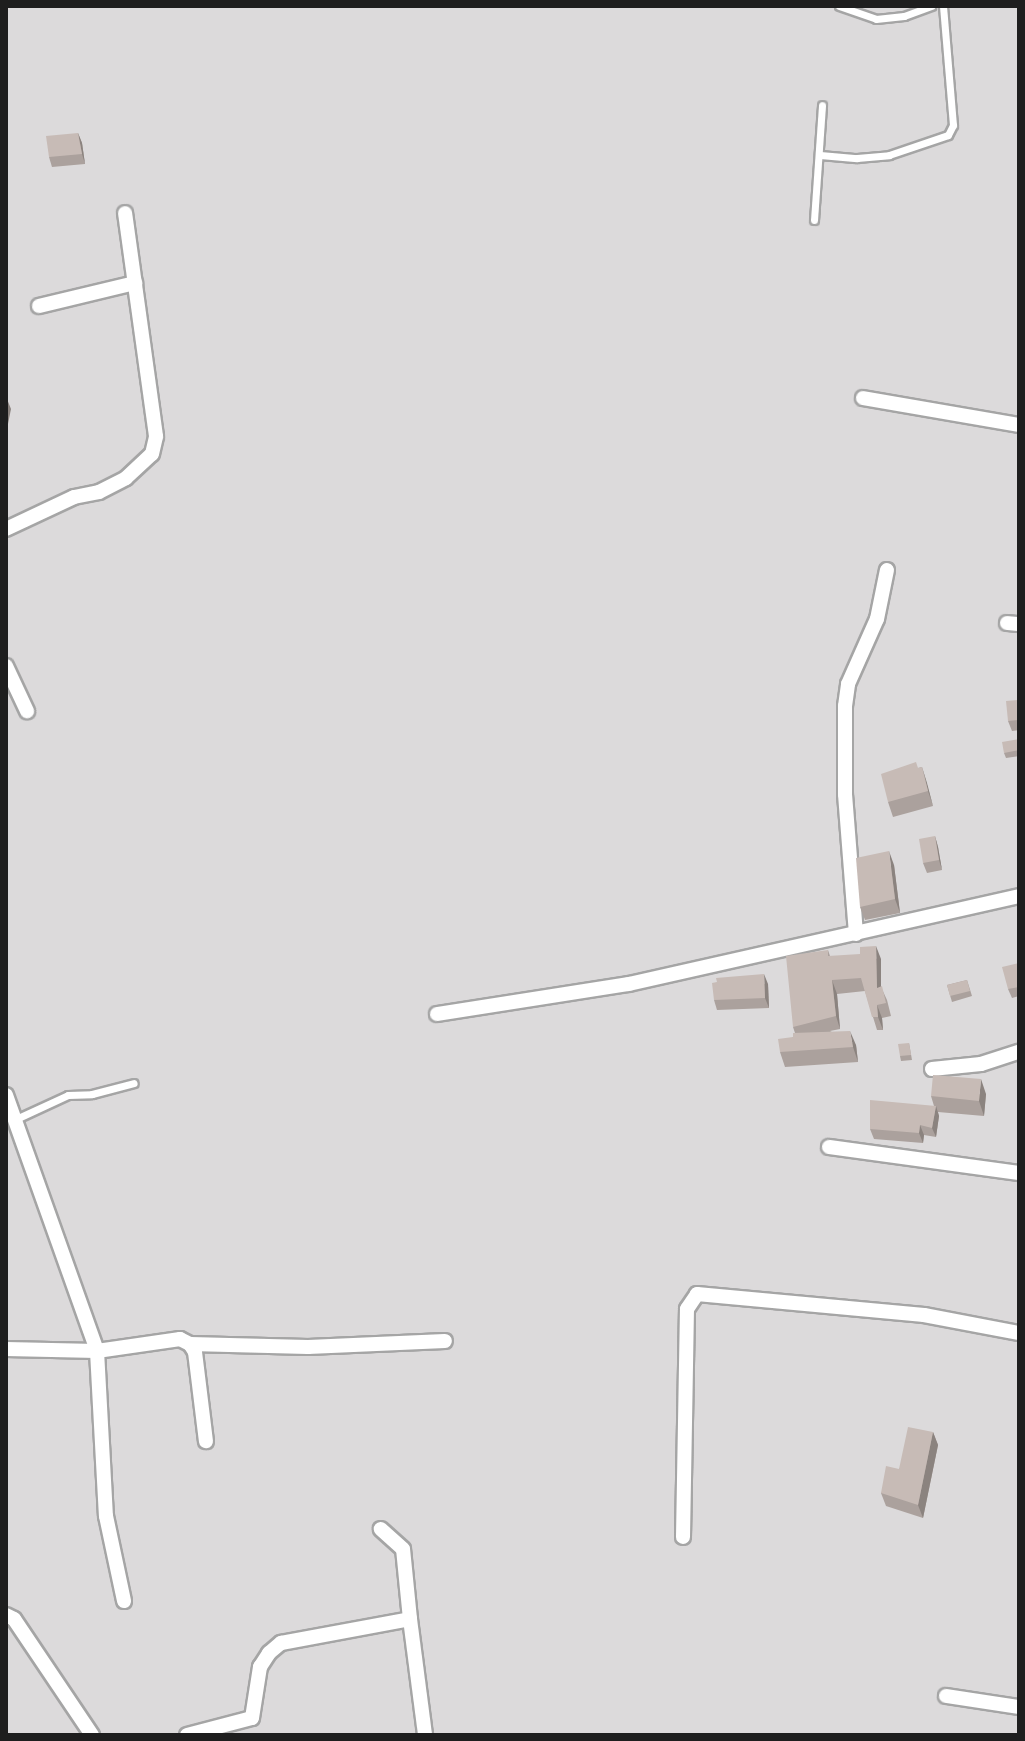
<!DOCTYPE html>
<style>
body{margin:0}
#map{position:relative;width:1025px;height:1741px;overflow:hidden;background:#efe9e3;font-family:"Golos Text",sans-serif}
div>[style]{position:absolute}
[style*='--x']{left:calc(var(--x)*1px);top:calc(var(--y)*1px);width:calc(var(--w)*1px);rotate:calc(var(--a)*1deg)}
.residential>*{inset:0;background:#dcdadb}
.roads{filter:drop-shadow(2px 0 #a5a5a5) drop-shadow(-2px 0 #a5a5a5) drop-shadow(0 2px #a5a5a5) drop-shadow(0 -2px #a5a5a5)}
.service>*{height:7px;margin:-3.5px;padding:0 3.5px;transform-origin:3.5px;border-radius:3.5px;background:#fff}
.minor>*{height:14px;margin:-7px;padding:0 7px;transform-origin:7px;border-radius:7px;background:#fff}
.wall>*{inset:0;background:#aba19d}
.shaded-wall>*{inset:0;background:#8b837f}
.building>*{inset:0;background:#c7bbb6}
span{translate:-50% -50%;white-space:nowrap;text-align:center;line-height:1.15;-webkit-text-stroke:6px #fff;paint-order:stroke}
.frame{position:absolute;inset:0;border:8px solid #1e1e1e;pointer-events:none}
</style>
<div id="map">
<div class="residential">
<i style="clip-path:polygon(6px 6px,1019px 6px,1019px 1735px,6px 1735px)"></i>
</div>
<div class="roads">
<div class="service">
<i style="--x:839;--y:6;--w:39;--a:19"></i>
<i style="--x:876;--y:19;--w:28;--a:-6"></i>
<i style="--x:904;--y:16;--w:29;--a:-20"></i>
<i style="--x:820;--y:155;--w:37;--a:5"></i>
<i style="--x:857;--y:158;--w:32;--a:-5"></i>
<i style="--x:889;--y:155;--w:62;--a:-18.7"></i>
<i style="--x:948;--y:135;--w:11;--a:-63"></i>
<i style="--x:953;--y:125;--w:119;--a:-94.8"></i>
<i style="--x:814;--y:220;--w:115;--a:-86"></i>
<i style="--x:16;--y:1119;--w:57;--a:-24.8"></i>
<i style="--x:68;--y:1095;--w:24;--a:-2"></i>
<i style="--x:92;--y:1094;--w:43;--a:-14.7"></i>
</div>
<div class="minor">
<i style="--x:39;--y:306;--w:99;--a:-13.5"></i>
<i style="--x:863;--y:398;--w:158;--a:9.8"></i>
<i style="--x:6;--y:529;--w:75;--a:-25.2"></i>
<i style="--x:74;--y:497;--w:25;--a:-11"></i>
<i style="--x:99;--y:492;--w:30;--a:-27"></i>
<i style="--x:126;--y:478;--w:35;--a:-43"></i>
<i style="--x:152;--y:454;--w:18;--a:-77"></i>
<i style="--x:156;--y:436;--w:225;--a:-97.9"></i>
<i style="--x:1007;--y:623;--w:12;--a:5"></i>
<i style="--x:6;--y:666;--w:50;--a:65"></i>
<i style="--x:856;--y:934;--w:140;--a:-94.5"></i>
<i style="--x:845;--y:794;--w:88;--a:-90"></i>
<i style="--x:845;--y:706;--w:22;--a:-82"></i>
<i style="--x:848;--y:684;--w:71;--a:-66"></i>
<i style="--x:877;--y:619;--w:50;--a:-78.5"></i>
<i style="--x:437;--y:1014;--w:194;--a:-8.9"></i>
<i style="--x:629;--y:984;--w:400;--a:-12.7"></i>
<i style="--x:932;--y:1069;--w:49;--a:-5.8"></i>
<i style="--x:981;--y:1064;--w:40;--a:-18"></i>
<i style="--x:6;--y:1095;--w:272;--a:70.4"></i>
<i style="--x:97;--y:1351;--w:165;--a:86.9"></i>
<i style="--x:106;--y:1516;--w:87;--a:78"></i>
<i style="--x:829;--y:1147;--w:192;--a:7.8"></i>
<i style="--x:190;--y:1344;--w:9;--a:58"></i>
<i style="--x:195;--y:1352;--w:90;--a:83"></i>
<i style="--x:6;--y:1349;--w:91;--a:1.3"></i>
<i style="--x:97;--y:1351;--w:84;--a:-8.2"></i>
<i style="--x:180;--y:1339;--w:11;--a:27"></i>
<i style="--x:190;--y:1344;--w:118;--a:1.5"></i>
<i style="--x:308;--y:1347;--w:137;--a:-2.5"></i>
<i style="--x:683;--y:1537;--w:228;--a:-89"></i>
<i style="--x:687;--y:1309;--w:18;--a:-56"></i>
<i style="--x:697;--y:1294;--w:228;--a:5.3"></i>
<i style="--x:924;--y:1315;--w:97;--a:10.7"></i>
<i style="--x:6;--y:1615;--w:9;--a:27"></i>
<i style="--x:14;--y:1619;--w:140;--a:56.1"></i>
<i style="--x:410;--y:1619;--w:117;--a:82.6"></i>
<i style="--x:946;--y:1696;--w:74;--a:8.6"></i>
<i style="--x:187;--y:1735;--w:67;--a:-14.7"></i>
<i style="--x:252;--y:1718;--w:52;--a:-81.1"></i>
<i style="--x:260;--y:1667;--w:17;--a:-57"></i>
<i style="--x:269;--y:1653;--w:16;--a:-40"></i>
<i style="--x:281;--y:1643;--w:131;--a:-10.5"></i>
<i style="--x:410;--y:1619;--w:70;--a:-95.7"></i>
<i style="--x:403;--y:1549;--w:30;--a:-138"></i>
</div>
</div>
<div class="wall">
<i style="clip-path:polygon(78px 133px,82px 143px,85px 164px,52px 167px,49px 157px)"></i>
<i style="clip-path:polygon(1019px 700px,1019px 730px,1012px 731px,1008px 721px)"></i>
<i style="clip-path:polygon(1019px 739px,1019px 756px,1006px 758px,1004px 753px)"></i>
<i style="clip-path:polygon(922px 767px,933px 806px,893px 817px,888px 802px,918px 768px)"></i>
<i style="clip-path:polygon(935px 836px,938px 847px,942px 870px,927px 873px,923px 863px)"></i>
<i style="clip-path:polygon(894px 865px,900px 913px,865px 920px,860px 907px)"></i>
<i style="clip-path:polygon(828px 950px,830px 956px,881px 959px,881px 987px,887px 1000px,891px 1016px,882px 1018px,883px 1030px,877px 1030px,865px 991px,837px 994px,840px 1029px,830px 1031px,856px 1045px,858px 1062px,785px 1067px,780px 1052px,793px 1037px,795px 1033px,793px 1027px)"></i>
<i style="clip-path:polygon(1019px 963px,1019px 996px,1012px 998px,1008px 989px)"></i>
<i style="clip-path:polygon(967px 980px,972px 996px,952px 1002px,947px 985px)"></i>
<i style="clip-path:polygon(717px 982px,768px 984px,769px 1008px,717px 1010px,714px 1000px)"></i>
<i style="clip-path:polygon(909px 1043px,912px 1060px,901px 1061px,900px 1056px)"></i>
<i style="clip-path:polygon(986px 1094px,984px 1116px,938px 1112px,939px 1116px,936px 1137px,924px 1135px,923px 1143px,874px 1139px,870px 1129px,934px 1106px,931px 1096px)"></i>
<i style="clip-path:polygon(933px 1432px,938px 1445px,923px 1518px,886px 1506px,881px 1493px,899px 1469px)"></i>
</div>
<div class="shaded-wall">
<i style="clip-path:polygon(78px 133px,82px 143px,85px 164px,82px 154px)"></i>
<i style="clip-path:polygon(7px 399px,11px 409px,7px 429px,6px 404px)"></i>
<i style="clip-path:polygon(922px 767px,927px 783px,933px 806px,928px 791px)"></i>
<i style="clip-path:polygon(935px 836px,938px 847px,942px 870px,939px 860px)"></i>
<i style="clip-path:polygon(889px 851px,894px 865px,900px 913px,895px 899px)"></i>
<i style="clip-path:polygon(876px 946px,881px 959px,881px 1001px,877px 988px)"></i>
<i style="clip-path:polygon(764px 974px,768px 984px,769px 1008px,765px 998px)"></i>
<i style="clip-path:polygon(832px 980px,837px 994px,840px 1029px,836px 1016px)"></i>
<i style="clip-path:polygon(877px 1005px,882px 1018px,883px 1030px,878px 1017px)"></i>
<i style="clip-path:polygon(850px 1031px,856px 1045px,858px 1062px,853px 1047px)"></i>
<i style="clip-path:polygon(981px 1079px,986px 1094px,984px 1116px,979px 1101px)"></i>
<i style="clip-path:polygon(936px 1106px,939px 1116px,936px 1137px,932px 1128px)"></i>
<i style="clip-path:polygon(920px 1125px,924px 1135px,923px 1143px,919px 1133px)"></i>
<i style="clip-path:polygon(933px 1432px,938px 1445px,923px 1518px,918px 1505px)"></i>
</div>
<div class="building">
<i style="clip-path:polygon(78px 133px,82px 154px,49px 157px,46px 136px)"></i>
<i style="clip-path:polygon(1019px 700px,1019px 720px,1008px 721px,1006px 701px)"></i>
<i style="clip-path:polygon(1019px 739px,1019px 750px,1004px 753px,1002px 742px)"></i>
<i style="clip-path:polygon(916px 762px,918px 768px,922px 767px,928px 791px,888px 802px,881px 774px)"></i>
<i style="clip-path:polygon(935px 836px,939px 860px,923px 863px,919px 839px)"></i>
<i style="clip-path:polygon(889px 851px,895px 899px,860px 907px,856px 858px)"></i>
<i style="clip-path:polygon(876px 946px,877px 988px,882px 986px,886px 1003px,877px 1005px,878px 1017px,872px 1017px,861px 978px,832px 980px,836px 1016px,793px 1027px,786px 956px,828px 950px,828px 956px,860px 954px,860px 947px)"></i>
<i style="clip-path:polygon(1019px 963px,1019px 987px,1008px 989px,1002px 967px)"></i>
<i style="clip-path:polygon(764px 974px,765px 998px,714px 1000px,712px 983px,717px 982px,716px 978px)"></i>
<i style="clip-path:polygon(967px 980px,970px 991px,950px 996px,947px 985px)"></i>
<i style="clip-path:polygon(850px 1031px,853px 1047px,780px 1052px,778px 1039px,793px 1037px,793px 1033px)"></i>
<i style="clip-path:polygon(909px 1043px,911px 1055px,900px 1056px,898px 1044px)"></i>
<i style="clip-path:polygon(933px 1075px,981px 1079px,979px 1101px,931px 1096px)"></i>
<i style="clip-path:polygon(870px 1100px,936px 1106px,932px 1128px,920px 1125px,919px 1133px,870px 1129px)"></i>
<i style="clip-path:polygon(908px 1427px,933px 1432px,918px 1505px,881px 1493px,886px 1466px,899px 1469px)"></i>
</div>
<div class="frame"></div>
</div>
